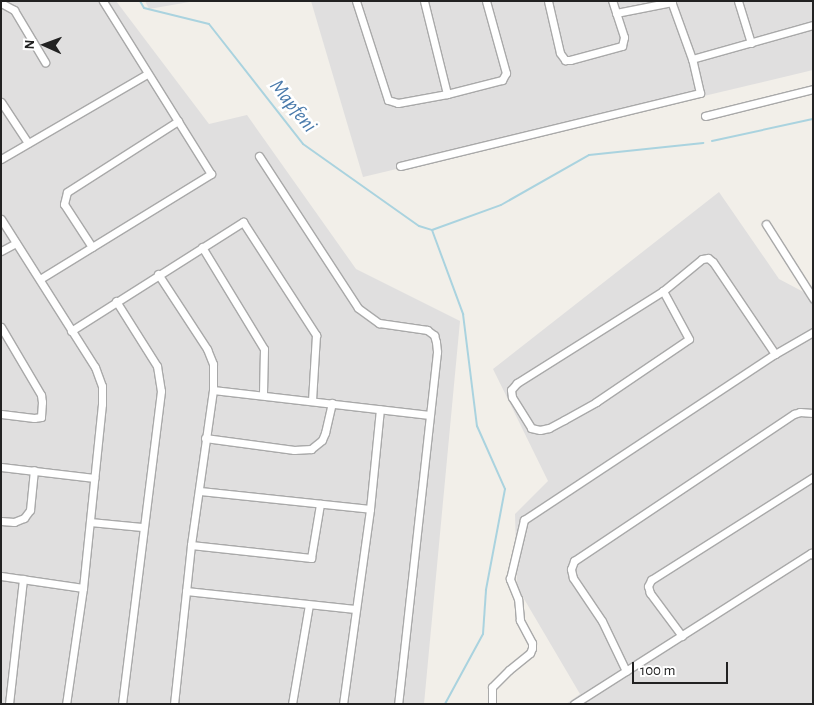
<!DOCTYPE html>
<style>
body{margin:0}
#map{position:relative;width:814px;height:705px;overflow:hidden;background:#f2efe9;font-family:"Alegreya Sans",sans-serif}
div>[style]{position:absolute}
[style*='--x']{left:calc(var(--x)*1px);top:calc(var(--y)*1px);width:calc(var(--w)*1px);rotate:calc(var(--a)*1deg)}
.residential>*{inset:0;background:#e0dfdf}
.stream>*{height:2px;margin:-1px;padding:0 1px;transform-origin:1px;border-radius:1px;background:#aad3df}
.roads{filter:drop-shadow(1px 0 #a9a9a9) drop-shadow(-1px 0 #a9a9a9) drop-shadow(0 1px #a9a9a9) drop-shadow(0 -1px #a9a9a9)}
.street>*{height:7px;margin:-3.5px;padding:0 3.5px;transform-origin:3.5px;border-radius:3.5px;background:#fff}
span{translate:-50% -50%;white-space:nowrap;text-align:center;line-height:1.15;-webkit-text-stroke:5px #fff;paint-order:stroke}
.water-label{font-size:21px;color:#4a7aab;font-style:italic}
.frame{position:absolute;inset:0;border:2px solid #222;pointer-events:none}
.north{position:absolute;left:20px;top:20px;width:50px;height:50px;-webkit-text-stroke:4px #fff;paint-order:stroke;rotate:272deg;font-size:14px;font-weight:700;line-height:20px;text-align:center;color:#222}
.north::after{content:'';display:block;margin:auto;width:18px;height:22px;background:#222;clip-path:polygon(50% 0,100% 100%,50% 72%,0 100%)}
.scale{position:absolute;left:632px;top:662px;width:96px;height:22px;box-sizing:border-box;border:2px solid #222;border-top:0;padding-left:6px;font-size:15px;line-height:18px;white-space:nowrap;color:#222;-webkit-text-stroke:4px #fff;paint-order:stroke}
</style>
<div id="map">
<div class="residential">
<i style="clip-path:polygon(1px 1px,116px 1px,209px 124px,247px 115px,356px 269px,460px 321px,424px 704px,1px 704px)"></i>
<i style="clip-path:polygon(145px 1px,195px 1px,149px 9px)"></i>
<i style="clip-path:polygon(311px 1px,813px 1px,813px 70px,363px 177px)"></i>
<i style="clip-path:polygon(719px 192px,779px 279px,813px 297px,813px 704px,566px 704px,580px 694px,517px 587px,515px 514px,548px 481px,493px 369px)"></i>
</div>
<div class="stream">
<i style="--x:140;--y:1;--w:8;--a:60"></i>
<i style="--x:144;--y:8;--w:67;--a:13.8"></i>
<i style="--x:209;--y:24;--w:152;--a:51.9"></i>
<i style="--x:303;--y:144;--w:142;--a:35.3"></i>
<i style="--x:419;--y:226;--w:14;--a:17"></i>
<i style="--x:712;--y:141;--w:103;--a:-12.3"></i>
<i style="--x:432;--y:230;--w:90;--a:69.7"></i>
<i style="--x:463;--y:314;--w:113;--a:82.9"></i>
<i style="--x:477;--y:426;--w:69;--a:66"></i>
<i style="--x:505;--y:489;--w:103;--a:100.7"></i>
<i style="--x:486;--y:590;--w:44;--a:93.9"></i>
<i style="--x:483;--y:634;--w:80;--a:118.5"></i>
<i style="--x:432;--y:230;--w:73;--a:-19.9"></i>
<i style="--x:501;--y:205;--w:101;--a:-29.6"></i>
<i style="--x:589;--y:155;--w:115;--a:-6"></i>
</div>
<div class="roads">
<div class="street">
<i style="--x:356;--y:1;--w:104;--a:72.1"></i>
<i style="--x:388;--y:100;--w:10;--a:17"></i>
<i style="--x:398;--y:103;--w:50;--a:-10.4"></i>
<i style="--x:424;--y:1;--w:96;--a:76.1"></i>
<i style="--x:447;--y:94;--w:57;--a:-14.3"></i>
<i style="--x:502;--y:80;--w:8;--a:-60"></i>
<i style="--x:506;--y:73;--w:75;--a:-105.5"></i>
<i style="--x:548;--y:1;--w:53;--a:77"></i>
<i style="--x:560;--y:53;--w:9;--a:54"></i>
<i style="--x:565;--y:60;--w:5;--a:0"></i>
<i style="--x:570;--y:60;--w:54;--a:-15.1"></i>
<i style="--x:622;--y:46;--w:9;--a:-77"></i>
<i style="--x:624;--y:37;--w:38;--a:-108"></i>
<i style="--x:738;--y:1;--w:44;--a:72.8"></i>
<i style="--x:1;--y:3;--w:15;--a:28"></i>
<i style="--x:14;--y:10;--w:61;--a:59.2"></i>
<i style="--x:616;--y:13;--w:57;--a:-11.1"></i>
<i style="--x:692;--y:59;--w:126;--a:-15.7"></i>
<i style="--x:1;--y:102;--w:49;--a:56.6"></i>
<i style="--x:705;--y:116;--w:111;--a:-14"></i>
<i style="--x:259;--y:156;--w:181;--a:56.9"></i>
<i style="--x:358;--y:308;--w:26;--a:36"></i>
<i style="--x:379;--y:323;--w:49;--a:8.3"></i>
<i style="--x:427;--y:330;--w:9;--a:36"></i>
<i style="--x:434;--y:335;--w:7;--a:74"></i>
<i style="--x:436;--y:342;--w:10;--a:84"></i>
<i style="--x:437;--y:352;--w:354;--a:96.3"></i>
<i style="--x:1;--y:159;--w:169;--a:-30.2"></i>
<i style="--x:400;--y:166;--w:309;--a:-13.7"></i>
<i style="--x:700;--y:93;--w:35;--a:-103"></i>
<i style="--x:692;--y:59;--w:62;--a:-109.9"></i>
<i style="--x:1;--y:219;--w:175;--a:57.6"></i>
<i style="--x:95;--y:367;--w:20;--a:70"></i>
<i style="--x:102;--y:386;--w:18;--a:90"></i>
<i style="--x:102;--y:404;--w:185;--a:95.9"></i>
<i style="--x:83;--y:588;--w:117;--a:98.3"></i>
<i style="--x:766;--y:224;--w:88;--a:57.6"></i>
<i style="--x:92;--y:247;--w:51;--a:-123.1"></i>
<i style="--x:64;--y:204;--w:12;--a:-76"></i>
<i style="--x:67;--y:192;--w:132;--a:-32.6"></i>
<i style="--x:202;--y:247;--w:119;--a:58.7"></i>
<i style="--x:264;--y:349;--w:45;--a:91.3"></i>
<i style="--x:1;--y:251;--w:17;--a:-28"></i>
<i style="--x:158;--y:274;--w:90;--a:56.8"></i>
<i style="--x:207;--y:349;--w:16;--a:68"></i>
<i style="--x:213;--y:364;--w:26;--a:90"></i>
<i style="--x:213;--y:390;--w:157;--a:98.1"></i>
<i style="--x:191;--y:545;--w:160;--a:96.1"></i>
<i style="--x:40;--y:279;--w:201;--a:-31.6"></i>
<i style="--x:211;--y:174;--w:204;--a:-122"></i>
<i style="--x:663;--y:291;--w:173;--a:147.8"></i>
<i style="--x:517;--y:383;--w:9;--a:131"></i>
<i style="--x:511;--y:390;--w:7;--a:82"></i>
<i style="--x:512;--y:397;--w:36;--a:58"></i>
<i style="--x:531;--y:428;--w:9;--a:13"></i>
<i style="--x:540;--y:430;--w:9;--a:-13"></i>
<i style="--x:549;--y:428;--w:17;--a:-28"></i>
<i style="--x:564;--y:420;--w:37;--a:-29"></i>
<i style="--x:596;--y:402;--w:112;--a:-34.1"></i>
<i style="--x:689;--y:339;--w:55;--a:-118.4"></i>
<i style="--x:663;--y:291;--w:50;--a:-39.4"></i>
<i style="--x:702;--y:259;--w:6;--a:-9"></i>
<i style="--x:708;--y:258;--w:6;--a:39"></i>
<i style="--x:713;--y:262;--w:111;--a:56"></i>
<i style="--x:116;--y:301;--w:77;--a:57.8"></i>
<i style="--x:157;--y:366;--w:25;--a:81"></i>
<i style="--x:161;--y:391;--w:315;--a:97.1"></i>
<i style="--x:1;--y:327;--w:79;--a:59.5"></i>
<i style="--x:41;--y:395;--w:7;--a:82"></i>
<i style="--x:42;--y:402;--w:15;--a:94"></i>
<i style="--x:41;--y:417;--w:7;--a:172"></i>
<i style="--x:34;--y:418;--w:33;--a:-173"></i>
<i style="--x:71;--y:331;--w:204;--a:-32.4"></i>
<i style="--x:243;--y:222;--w:135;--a:57.1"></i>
<i style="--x:316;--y:335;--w:65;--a:93.5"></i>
<i style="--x:213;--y:390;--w:218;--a:6.6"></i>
<i style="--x:205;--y:438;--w:90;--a:7.7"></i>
<i style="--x:294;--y:450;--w:17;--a:-3"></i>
<i style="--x:311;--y:449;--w:14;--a:-39"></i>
<i style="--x:322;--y:440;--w:8;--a:-67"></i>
<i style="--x:325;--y:433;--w:31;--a:-77"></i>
<i style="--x:1;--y:467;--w:94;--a:6.7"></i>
<i style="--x:200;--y:491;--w:171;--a:6"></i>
<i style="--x:1;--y:521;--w:13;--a:4"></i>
<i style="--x:14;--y:522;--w:11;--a:-22"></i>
<i style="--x:24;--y:518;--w:10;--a:-53"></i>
<i style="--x:30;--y:510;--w:40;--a:-84.3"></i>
<i style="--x:90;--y:522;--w:52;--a:5.5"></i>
<i style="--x:191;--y:545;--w:121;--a:6.2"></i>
<i style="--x:311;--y:558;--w:55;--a:-80.5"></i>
<i style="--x:1;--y:576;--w:83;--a:8.3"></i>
<i style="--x:186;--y:591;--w:170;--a:6.1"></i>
<i style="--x:682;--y:636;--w:54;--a:-126.7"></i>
<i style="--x:650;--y:593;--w:7;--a:-106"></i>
<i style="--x:648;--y:586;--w:7;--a:-63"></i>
<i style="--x:651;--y:580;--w:192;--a:-32.4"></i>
<i style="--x:626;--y:671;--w:55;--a:-115.6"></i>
<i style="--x:602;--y:621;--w:52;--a:-124"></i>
<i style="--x:573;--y:578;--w:9;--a:-103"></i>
<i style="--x:571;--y:569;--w:9;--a:-69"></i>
<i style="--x:574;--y:561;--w:265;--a:-33.8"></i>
<i style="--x:794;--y:414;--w:6;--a:-18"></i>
<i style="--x:800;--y:412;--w:13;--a:4"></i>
<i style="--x:9;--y:704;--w:126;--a:-83.6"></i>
<i style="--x:292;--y:704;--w:100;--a:-80.3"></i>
<i style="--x:343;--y:704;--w:197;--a:-82.1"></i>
<i style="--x:370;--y:509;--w:100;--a:-84.3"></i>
<i style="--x:492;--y:704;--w:17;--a:-90"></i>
<i style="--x:492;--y:687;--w:24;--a:-45"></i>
<i style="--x:509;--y:670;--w:27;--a:-39"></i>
<i style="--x:530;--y:653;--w:5;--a:-68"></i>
<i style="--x:532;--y:648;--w:5;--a:-90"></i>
<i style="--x:532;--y:643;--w:26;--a:-118"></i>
<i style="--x:520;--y:620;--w:21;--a:-95"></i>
<i style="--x:518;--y:599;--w:22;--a:-112"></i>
<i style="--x:510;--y:579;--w:61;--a:-76.7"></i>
<i style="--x:524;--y:520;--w:301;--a:-33.5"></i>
<i style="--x:775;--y:354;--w:44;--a:-30.1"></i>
<i style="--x:574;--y:704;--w:281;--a:-32.5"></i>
<i style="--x:811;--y:553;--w:3;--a:45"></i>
</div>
</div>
<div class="water-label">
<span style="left:293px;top:106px;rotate:51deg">Mapfeni</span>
</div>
<div class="frame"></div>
<div class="north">N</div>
<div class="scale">100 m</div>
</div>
